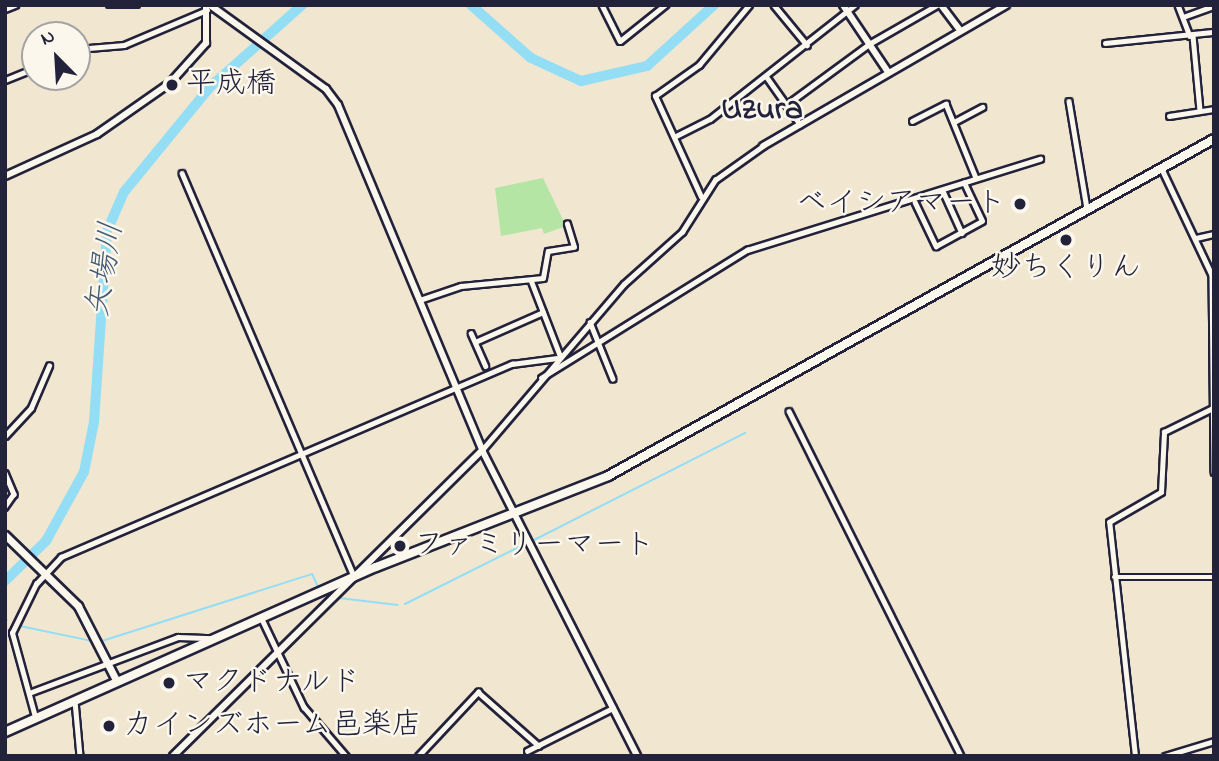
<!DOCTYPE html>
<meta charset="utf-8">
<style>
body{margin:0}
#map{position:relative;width:1219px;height:761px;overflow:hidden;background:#f1e6d0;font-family:"Indie Flower","Klee One",sans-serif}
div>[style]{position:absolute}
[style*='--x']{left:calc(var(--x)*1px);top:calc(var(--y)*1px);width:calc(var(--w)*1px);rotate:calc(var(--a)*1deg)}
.green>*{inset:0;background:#b4e5a4}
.stream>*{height:2px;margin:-1px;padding:0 1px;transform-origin:1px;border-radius:1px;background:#94def5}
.river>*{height:10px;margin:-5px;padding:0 5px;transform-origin:5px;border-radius:5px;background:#94def5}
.roads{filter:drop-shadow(2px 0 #22223b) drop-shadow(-2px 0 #22223b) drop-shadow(0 2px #22223b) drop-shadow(0 -2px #22223b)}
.minor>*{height:4.5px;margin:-2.25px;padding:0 2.25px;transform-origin:2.25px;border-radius:2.25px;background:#fbf7ec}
.tertiary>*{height:6px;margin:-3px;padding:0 3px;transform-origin:3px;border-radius:3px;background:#fbf7ec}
.secondary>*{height:7px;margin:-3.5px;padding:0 3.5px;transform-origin:3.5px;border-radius:3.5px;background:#fbf7ec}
.trunk>*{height:8px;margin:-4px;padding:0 4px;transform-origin:4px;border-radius:4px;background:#fbf7ec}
.dots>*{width:19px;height:19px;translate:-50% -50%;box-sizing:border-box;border:4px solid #fbf7ec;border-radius:50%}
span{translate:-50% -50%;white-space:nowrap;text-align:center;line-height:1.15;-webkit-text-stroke:5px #fbf7ec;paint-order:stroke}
.poi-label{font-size:30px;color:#22223b}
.left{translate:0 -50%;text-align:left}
.right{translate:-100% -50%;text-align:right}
.water-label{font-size:32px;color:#445a73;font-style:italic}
.quarter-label{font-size:33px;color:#22223b;font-weight:700}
.frame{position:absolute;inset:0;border:7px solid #22223b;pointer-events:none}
.north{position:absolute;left:21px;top:21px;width:70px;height:70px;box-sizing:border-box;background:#fbf7ec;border:2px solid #a4a2a5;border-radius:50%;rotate:336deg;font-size:19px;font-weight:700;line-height:28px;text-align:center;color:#22223b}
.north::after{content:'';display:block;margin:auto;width:24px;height:32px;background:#22223b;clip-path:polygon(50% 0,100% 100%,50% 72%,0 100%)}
</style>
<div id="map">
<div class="green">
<i style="clip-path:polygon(543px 178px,566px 226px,544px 234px,542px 228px,501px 236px,495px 188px)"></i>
</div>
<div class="stream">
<i style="--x:5;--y:13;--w:20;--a:-24"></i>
<i style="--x:532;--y:541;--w:239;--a:-26.9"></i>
<i style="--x:1163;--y:575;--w:51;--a:-1.1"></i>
<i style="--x:323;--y:595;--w:6;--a:9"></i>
<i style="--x:339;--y:598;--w:59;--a:6.8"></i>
<i style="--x:405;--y:604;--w:136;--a:-26.6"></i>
<i style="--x:5;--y:619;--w:2;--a:27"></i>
<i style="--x:20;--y:626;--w:74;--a:11.8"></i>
<i style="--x:102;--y:641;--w:220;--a:-17.7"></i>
<i style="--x:312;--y:574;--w:14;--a:65"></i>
</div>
<div class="river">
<i style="--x:471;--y:5;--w:80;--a:41.5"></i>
<i style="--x:531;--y:58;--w:55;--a:24.7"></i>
<i style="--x:581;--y:81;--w:68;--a:-12.8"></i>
<i style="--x:647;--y:66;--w:91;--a:-42.3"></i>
<i style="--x:5;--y:581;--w:57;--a:-44.3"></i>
<i style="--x:46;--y:541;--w:79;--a:-61.2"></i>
<i style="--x:84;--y:472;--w:51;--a:-78.7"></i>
<i style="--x:94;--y:422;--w:191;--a:-86.1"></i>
<i style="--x:107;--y:231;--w:43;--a:-66.4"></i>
<i style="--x:124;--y:192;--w:134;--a:-50.7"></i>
<i style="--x:209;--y:88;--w:125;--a:-41.7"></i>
</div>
<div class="roads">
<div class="minor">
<i style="--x:109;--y:5;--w:28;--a:0"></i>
<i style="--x:602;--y:5;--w:40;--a:63.4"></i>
<i style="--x:620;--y:41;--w:58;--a:-38.7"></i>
<i style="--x:774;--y:5;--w:52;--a:50.5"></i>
<i style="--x:1178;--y:5;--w:33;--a:69"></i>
<i style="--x:5;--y:9;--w:11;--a:-22"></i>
<i style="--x:1183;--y:17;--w:33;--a:-20"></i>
<i style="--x:1193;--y:36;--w:74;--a:84.6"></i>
<i style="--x:1105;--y:43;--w:110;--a:-5.8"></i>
<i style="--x:77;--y:49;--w:47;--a:-4.9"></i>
<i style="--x:124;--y:45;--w:90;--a:-22.9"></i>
<i style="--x:766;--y:76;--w:59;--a:54.7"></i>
<i style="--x:5;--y:80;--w:32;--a:-22"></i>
<i style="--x:1069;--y:101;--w:109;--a:80.5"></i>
<i style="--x:786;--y:105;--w:103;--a:-36.3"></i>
<i style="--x:869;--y:44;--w:78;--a:-29.8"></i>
<i style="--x:1169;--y:116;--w:46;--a:-8.8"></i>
<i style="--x:912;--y:121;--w:38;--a:-27"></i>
<i style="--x:946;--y:104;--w:80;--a:67.9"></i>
<i style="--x:954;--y:122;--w:32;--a:-28"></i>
<i style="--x:674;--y:137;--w:40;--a:-26.6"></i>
<i style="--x:710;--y:119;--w:184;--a:-38.2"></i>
<i style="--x:1161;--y:167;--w:119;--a:64.7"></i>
<i style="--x:1212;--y:275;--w:197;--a:89.4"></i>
<i style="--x:182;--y:173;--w:438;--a:66.9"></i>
<i style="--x:943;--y:191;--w:46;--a:65.7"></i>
<i style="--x:701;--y:197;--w:111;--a:-114.5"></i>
<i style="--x:655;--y:96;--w:54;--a:-35.2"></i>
<i style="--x:699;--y:65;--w:78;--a:-50.2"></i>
<i style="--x:915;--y:202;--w:49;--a:64.5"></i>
<i style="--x:936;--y:246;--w:52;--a:-28.5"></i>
<i style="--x:982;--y:221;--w:42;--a:-115.3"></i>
<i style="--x:1196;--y:238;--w:18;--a:-13"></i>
<i style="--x:531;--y:280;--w:80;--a:68.9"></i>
<i style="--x:420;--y:300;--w:43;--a:-18.9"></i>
<i style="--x:461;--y:286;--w:82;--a:-5.6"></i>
<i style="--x:543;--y:278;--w:27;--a:-80"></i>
<i style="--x:548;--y:251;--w:26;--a:-9"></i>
<i style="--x:574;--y:247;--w:24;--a:-107"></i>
<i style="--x:590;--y:322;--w:61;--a:68"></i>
<i style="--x:471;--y:333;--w:36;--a:66"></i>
<i style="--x:475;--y:342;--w:74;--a:-23.8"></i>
<i style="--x:541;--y:378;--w:243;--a:-31.9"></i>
<i style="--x:747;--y:250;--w:307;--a:-17.3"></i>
<i style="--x:789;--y:411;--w:385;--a:63.5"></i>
<i style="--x:5;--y:436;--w:38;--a:-47"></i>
<i style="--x:31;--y:408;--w:46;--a:-66.8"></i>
<i style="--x:482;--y:450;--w:218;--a:-49.5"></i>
<i style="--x:624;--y:284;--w:78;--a:-41.9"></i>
<i style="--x:682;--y:232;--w:62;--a:-57.6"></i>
<i style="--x:715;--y:180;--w:59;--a:-35.3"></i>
<i style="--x:5;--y:473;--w:23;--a:67"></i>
<i style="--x:14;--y:494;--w:16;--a:125"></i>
<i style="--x:1114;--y:577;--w:100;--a:0"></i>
<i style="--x:261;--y:617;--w:100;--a:64.5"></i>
<i style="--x:304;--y:707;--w:65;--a:49.4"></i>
<i style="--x:29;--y:693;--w:159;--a:-20.6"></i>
<i style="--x:178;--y:637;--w:34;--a:2"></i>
<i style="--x:75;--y:701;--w:55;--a:84.8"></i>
<i style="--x:35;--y:717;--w:87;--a:-105.3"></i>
<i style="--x:12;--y:633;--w:55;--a:-63.9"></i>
<i style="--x:36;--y:584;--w:37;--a:-47"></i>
<i style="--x:61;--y:557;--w:491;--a:-23.2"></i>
<i style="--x:512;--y:364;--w:45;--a:-7.6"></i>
<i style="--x:527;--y:751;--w:96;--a:-26.6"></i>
<i style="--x:418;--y:756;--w:88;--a:-46.8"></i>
<i style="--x:478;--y:692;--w:81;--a:41.5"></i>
<i style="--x:1135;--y:756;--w:235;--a:-96.3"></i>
<i style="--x:1109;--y:522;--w:60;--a:-30"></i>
<i style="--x:1161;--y:492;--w:60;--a:-87.1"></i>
<i style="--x:1164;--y:432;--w:55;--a:-26.1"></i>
<i style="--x:1165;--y:756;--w:51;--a:-17"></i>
</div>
<div class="tertiary">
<i style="--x:210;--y:5;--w:143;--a:35.9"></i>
<i style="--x:326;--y:89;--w:20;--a:53"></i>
<i style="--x:338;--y:105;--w:374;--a:67.3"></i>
<i style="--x:482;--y:450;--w:343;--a:63.1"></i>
<i style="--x:843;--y:5;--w:81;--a:56.1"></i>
<i style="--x:941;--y:5;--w:31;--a:53"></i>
<i style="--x:763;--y:146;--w:281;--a:-30.1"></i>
<i style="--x:5;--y:176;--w:101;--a:-24.5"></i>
<i style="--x:97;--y:134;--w:89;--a:-34.9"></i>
<i style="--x:170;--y:83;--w:54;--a:-48"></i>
<i style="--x:206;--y:43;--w:38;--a:-90"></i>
<i style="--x:173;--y:756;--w:435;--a:-44.7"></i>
</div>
<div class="secondary">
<i style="--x:5;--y:535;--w:102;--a:44.2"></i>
<i style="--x:78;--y:606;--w:85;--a:62.8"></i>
</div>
<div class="trunk">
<i style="--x:5;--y:732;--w:406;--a:-24"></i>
<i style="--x:376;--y:567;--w:249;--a:-21.4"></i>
<i style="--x:608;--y:476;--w:693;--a:-29.08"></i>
</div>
</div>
<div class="dots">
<i style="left:172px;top:85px;background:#22223b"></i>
<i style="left:1020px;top:204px;background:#22223b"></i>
<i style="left:1066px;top:240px;background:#22223b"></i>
<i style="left:400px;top:546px;background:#22223b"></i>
<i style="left:169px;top:683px;background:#22223b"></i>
<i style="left:109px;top:726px;background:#22223b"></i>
</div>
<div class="poi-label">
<span class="left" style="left:186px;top:85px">平成橋</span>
<span class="right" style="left:1006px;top:204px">ベイシアマート</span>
<span style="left:1066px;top:269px">妙ちくりん</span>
<span class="left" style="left:414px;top:546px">ファミリーマート</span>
<span class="left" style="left:183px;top:683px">マクドナルド</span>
<span class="left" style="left:123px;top:726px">カインズホーム邑楽店</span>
</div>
<div class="water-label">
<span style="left:107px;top:270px;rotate:-81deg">矢場川</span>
</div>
<div class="quarter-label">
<span style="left:762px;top:111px">Uzura</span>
</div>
<div class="frame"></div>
<div class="north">N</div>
</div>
